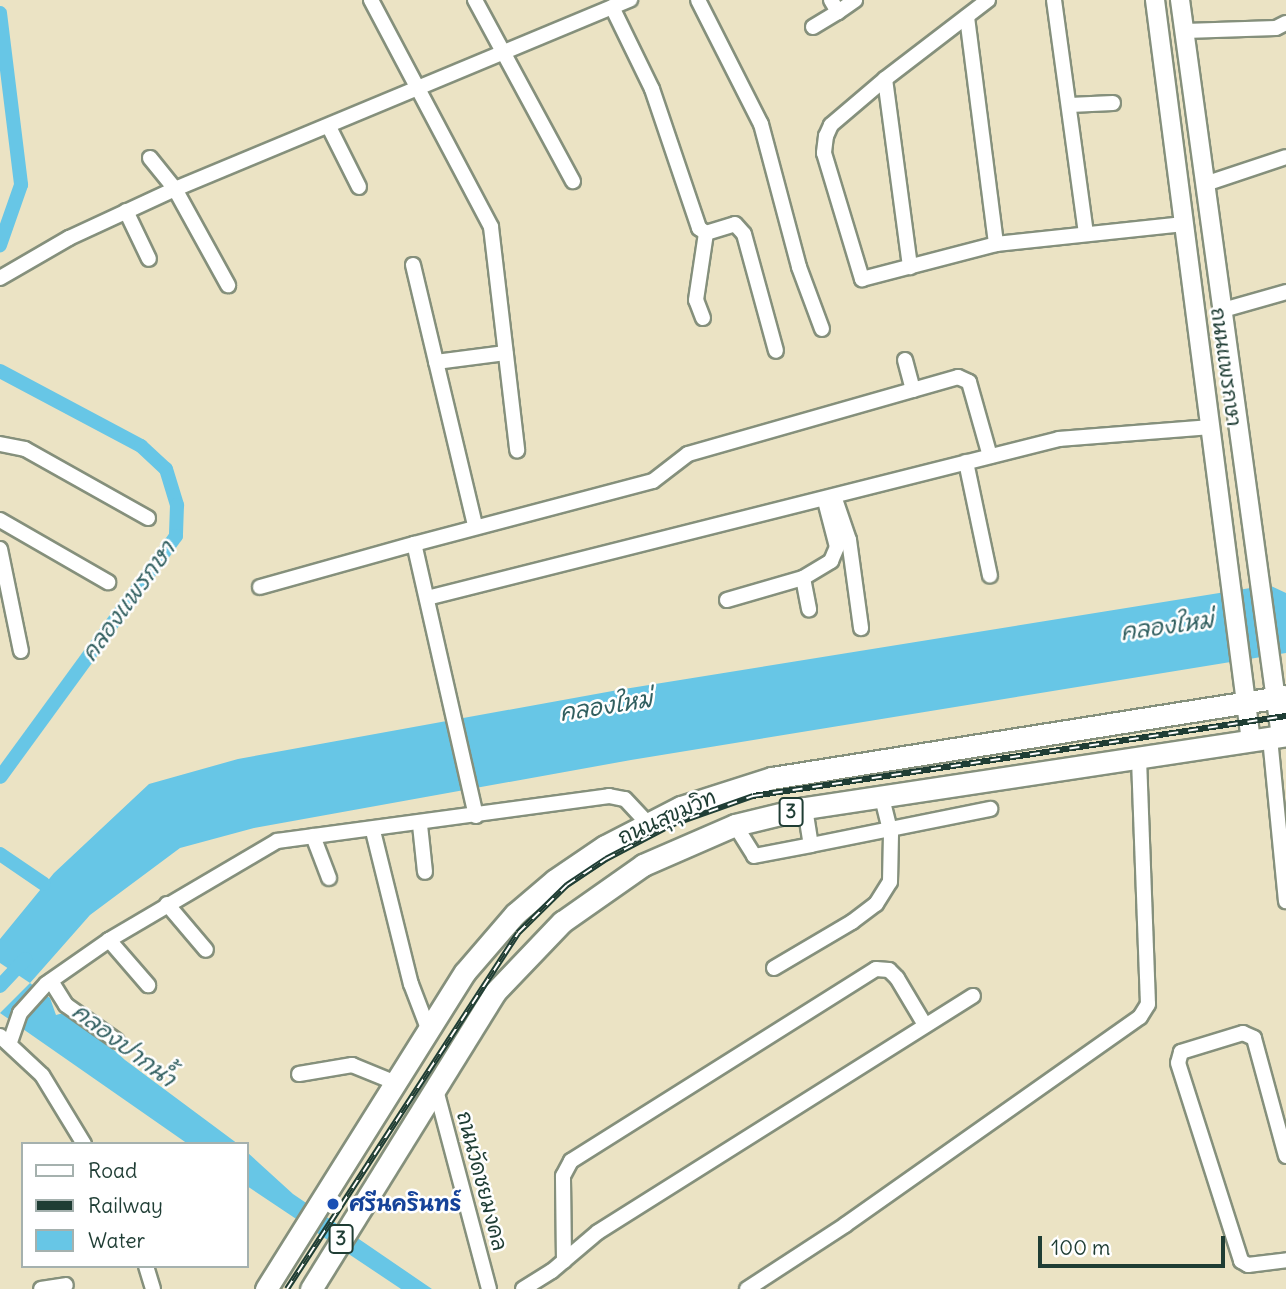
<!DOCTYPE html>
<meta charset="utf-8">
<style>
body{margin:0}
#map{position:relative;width:1286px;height:1289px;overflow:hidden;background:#ebe3c4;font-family:Delius,"Playpen Sans Thai",sans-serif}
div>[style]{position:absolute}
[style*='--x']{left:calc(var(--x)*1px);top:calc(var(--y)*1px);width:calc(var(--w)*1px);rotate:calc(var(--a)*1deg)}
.water>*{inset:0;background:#67c6e6}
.canal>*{height:14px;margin:-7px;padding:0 7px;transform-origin:7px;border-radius:7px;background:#67c6e6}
.roads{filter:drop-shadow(2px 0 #85907c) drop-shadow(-2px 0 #85907c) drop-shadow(0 2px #85907c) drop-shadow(0 -2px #85907c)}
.minor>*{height:14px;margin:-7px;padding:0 7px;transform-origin:7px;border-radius:7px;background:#fff}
.major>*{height:18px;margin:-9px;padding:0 9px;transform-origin:9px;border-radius:9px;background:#fff}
.highway>*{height:21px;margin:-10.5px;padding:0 10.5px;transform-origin:10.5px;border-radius:10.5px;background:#fff}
.rail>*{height:6px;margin-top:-3px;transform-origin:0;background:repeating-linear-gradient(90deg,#fff 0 10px,#1f3d34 0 20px);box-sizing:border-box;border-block:2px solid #1f3d34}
.dots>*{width:19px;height:19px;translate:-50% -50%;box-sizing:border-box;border:4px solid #fff;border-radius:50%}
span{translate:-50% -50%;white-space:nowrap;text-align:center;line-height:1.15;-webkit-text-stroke:5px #fff;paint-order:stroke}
.shield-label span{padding:2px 5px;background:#fff;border:2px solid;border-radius:5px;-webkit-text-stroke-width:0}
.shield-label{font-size:19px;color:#1f3d34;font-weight:700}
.street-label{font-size:21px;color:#1f3d34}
.transit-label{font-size:21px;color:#164399;font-weight:700}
.left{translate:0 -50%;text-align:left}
.water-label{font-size:23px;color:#315f60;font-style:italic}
.legend{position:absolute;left:21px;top:1142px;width:228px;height:126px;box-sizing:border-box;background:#fff;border:2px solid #a5b1ae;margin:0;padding:9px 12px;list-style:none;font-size:21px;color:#1f3d34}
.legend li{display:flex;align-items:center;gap:14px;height:35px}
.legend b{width:35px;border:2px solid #a5b1ae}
.scale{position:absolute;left:1038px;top:1236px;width:187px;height:32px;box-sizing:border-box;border:4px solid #1f3d34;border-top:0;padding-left:9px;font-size:21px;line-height:24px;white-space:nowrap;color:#1f3d34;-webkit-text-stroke:5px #fff;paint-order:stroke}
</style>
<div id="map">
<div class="water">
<i style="clip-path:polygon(1269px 585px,1286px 593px,1286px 653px,631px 760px,254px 828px,180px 848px,90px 915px,30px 983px,50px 998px,56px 1015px,71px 1011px,125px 1060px,238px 1144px,188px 1144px,0 1013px,30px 983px,0 963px,0 939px,54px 873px,149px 784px,238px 759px,618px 690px)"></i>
<i style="clip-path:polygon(247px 1152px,293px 1194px,432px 1289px,401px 1289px,247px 1186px)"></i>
</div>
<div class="canal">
<i style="--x:0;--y:13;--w:173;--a:83"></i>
<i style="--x:21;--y:185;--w:64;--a:109.3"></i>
<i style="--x:0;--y:371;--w:160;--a:28"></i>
<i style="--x:141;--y:446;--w:34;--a:43"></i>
<i style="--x:166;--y:469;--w:38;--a:73"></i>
<i style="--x:177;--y:505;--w:31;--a:92"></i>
<i style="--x:176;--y:536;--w:298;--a:126.1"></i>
<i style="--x:0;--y:854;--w:53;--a:34.3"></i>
<i style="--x:0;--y:986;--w:37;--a:-47"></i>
</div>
<div class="roads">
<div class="minor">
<i style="--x:371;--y:0;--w:257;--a:62.1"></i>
<i style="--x:491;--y:227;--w:225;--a:83.3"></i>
<i style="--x:475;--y:0;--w:206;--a:61.6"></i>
<i style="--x:698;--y:0;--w:139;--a:63.1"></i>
<i style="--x:761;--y:124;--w:148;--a:75.1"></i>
<i style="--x:799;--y:267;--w:66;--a:69.6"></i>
<i style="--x:831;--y:0;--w:14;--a:60"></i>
<i style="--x:838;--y:12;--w:21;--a:-35"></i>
<i style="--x:988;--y:0;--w:130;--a:142.5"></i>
<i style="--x:885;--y:79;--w:71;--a:139.6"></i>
<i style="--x:831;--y:125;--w:12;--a:114"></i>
<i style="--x:826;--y:136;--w:17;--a:97"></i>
<i style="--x:824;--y:153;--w:132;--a:73.2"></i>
<i style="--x:862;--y:279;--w:138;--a:-14.6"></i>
<i style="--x:996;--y:244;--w:189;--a:-6.1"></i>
<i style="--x:1054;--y:0;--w:235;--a:82.2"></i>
<i style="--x:612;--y:7;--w:91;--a:64"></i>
<i style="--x:652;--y:89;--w:147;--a:71.3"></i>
<i style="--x:699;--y:228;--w:9;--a:36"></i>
<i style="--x:706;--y:233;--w:30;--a:-17"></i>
<i style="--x:735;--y:224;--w:13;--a:48"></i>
<i style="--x:744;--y:234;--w:121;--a:74.7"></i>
<i style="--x:967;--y:17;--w:229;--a:82.7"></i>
<i style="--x:813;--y:27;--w:29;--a:-31"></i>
<i style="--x:1185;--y:31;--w:91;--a:-1.9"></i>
<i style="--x:1276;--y:28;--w:11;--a:-27"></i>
<i style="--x:885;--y:79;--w:190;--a:82.4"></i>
<i style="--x:1070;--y:105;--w:43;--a:-2.7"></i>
<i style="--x:329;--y:127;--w:67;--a:63.4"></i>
<i style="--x:150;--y:158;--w:40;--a:51"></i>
<i style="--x:175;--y:189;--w:110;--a:61.1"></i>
<i style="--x:1205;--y:184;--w:85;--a:-18.4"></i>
<i style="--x:126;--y:211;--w:53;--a:64.4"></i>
<i style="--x:413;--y:265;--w:268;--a:76.6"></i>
<i style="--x:0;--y:278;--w:80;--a:-30.1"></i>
<i style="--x:69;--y:238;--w:117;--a:-24.8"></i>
<i style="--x:175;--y:189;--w:493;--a:-22.6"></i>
<i style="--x:1223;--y:310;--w:66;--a:-15.9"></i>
<i style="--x:703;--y:318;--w:19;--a:-111"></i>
<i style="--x:696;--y:300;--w:68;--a:-81.5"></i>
<i style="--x:905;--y:360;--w:31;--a:75"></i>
<i style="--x:436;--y:362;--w:70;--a:-7.4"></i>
<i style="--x:0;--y:444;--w:25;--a:11"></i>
<i style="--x:25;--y:449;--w:141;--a:29.3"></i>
<i style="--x:966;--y:462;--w:116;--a:78.1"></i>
<i style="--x:835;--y:499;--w:43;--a:71.1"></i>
<i style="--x:849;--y:540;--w:89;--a:82.2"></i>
<i style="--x:0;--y:520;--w:125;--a:29.9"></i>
<i style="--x:0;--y:549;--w:104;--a:78.4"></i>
<i style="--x:803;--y:578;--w:32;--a:79"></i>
<i style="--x:260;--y:587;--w:160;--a:-15.6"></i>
<i style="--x:427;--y:598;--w:652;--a:-14.12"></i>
<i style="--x:1059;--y:439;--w:152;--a:-4.5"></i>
<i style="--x:727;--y:600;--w:79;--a:-16.1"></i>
<i style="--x:803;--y:578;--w:33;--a:-31"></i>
<i style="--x:831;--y:561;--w:15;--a:-67"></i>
<i style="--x:837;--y:547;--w:48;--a:-104.6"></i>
<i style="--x:1270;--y:738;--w:164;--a:84.4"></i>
<i style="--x:805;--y:808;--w:37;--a:81"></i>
<i style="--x:811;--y:845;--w:183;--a:-11.4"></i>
<i style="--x:476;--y:816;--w:279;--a:-102.8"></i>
<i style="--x:414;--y:544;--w:247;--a:-14.8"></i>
<i style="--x:653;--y:481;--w:44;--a:-37.6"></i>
<i style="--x:688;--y:454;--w:281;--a:-15.9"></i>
<i style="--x:958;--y:377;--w:12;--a:24"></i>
<i style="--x:969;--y:382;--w:77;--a:74.2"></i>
<i style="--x:420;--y:825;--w:47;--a:83.9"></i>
<i style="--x:735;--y:825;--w:36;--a:58"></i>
<i style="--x:754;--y:856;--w:58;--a:-10.9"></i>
<i style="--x:373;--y:831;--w:158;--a:76.1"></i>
<i style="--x:411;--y:984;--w:50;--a:69"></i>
<i style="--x:313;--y:836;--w:45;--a:69.1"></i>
<i style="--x:167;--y:904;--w:60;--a:49.7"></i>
<i style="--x:109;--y:940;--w:60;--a:49.1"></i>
<i style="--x:774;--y:968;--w:91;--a:-30.5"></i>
<i style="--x:852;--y:922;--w:30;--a:-37"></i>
<i style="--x:876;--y:904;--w:26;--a:-58"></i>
<i style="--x:890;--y:882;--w:48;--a:-88.8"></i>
<i style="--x:891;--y:834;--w:37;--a:-104"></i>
<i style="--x:51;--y:981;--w:28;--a:58"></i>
<i style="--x:66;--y:1005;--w:62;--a:35.2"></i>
<i style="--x:0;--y:1036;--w:57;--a:42.9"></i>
<i style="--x:42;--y:1075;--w:81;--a:58.7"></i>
<i style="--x:10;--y:1042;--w:31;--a:-71"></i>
<i style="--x:20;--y:1013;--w:39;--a:-48"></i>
<i style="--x:46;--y:984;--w:77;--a:-34.9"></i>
<i style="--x:109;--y:940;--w:195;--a:-30.5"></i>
<i style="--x:277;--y:841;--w:335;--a:-7.7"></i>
<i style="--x:609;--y:796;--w:16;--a:11"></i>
<i style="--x:625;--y:799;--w:33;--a:47"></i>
<i style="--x:299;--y:1074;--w:54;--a:-9.6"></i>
<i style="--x:352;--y:1065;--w:48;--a:22.2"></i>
<i style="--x:435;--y:1086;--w:210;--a:75.1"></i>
<i style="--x:1286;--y:1156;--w:122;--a:-105.2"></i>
<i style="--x:1254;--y:1038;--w:12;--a:-156"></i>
<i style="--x:1243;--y:1033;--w:65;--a:163"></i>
<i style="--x:1181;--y:1052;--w:11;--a:105"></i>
<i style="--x:1178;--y:1063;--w:208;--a:72.3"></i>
<i style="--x:1241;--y:1261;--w:8;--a:30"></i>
<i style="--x:1248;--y:1265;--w:38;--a:-7"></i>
<i style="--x:564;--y:1261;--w:85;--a:-90.7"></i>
<i style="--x:563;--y:1176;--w:17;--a:-62"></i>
<i style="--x:571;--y:1161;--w:360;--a:-32.2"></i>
<i style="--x:876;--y:969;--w:13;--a:4"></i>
<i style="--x:889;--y:970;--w:11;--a:45"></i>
<i style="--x:897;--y:978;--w:55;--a:59.2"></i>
<i style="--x:146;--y:1266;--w:24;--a:73"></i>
<i style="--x:41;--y:1289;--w:25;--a:-9"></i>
<i style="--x:523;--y:1289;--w:34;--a:-32"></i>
<i style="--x:552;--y:1271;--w:60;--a:-40.3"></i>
<i style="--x:598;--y:1232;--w:443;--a:-32.2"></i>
<i style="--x:747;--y:1289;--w:117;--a:-33.1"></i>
<i style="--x:845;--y:1225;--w:361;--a:-35.2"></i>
<i style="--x:1140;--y:1017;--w:15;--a:-58"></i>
<i style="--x:1148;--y:1004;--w:246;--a:-92.1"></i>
</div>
<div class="major">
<i style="--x:1155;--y:0;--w:747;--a:82.62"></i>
<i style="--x:1180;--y:0;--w:743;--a:82.19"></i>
</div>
<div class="highway">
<i style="--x:266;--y:1289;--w:374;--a:-57.9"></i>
<i style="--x:465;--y:972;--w:77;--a:-49.2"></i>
<i style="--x:515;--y:914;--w:52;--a:-40.4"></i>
<i style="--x:555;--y:880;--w:60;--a:-34.2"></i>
<i style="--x:605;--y:846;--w:85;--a:-27.2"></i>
<i style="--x:681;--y:807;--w:96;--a:-17.7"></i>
<i style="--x:772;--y:778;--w:520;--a:-9.06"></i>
<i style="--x:311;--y:1289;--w:349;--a:-58.2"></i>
<i style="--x:495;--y:992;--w:97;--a:-46.3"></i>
<i style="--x:562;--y:922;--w:99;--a:-35.1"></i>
<i style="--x:643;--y:865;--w:100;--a:-23.5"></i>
<i style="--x:735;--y:825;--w:72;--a:-13.7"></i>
<i style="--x:805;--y:808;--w:487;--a:-8.6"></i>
</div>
</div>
<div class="rail">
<i style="--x:287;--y:1289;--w:424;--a:-57"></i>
<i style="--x:518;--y:933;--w:69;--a:-44.4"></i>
<i style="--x:567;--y:885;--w:47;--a:-33.7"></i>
<i style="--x:606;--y:859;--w:73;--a:-27.6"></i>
<i style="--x:671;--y:825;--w:87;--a:-19.5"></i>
<i style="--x:753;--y:796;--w:539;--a:-8.54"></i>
</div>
<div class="dots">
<i style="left:333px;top:1204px;background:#1a4fb4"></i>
</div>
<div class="shield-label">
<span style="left:791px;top:812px">3</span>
<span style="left:341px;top:1239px">3</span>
</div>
<div class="street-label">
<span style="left:1226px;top:367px;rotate:82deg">ถนนแพรกษา</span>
<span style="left:667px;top:817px;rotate:-24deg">ถนนสุขุมวิท</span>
<span style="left:482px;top:1181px;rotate:75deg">ถนนวัดชยมงคล</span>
</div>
<div class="transit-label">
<span class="left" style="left:349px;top:1204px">ศรีนครินทร์</span>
</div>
<div class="water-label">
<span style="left:128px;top:601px;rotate:-54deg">คลองแพรกษา</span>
<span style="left:1167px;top:626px;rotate:-8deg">คลองใหม่</span>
<span style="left:606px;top:706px;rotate:-9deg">คลองใหม่</span>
<span style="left:124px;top:1045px;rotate:37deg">คลองปากน้ำ</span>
</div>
<ul class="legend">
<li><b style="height:9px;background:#fff"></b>Road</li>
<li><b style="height:9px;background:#1f3d34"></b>Railway</li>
<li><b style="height:19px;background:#67c6e6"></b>Water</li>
</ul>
<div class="scale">100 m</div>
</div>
